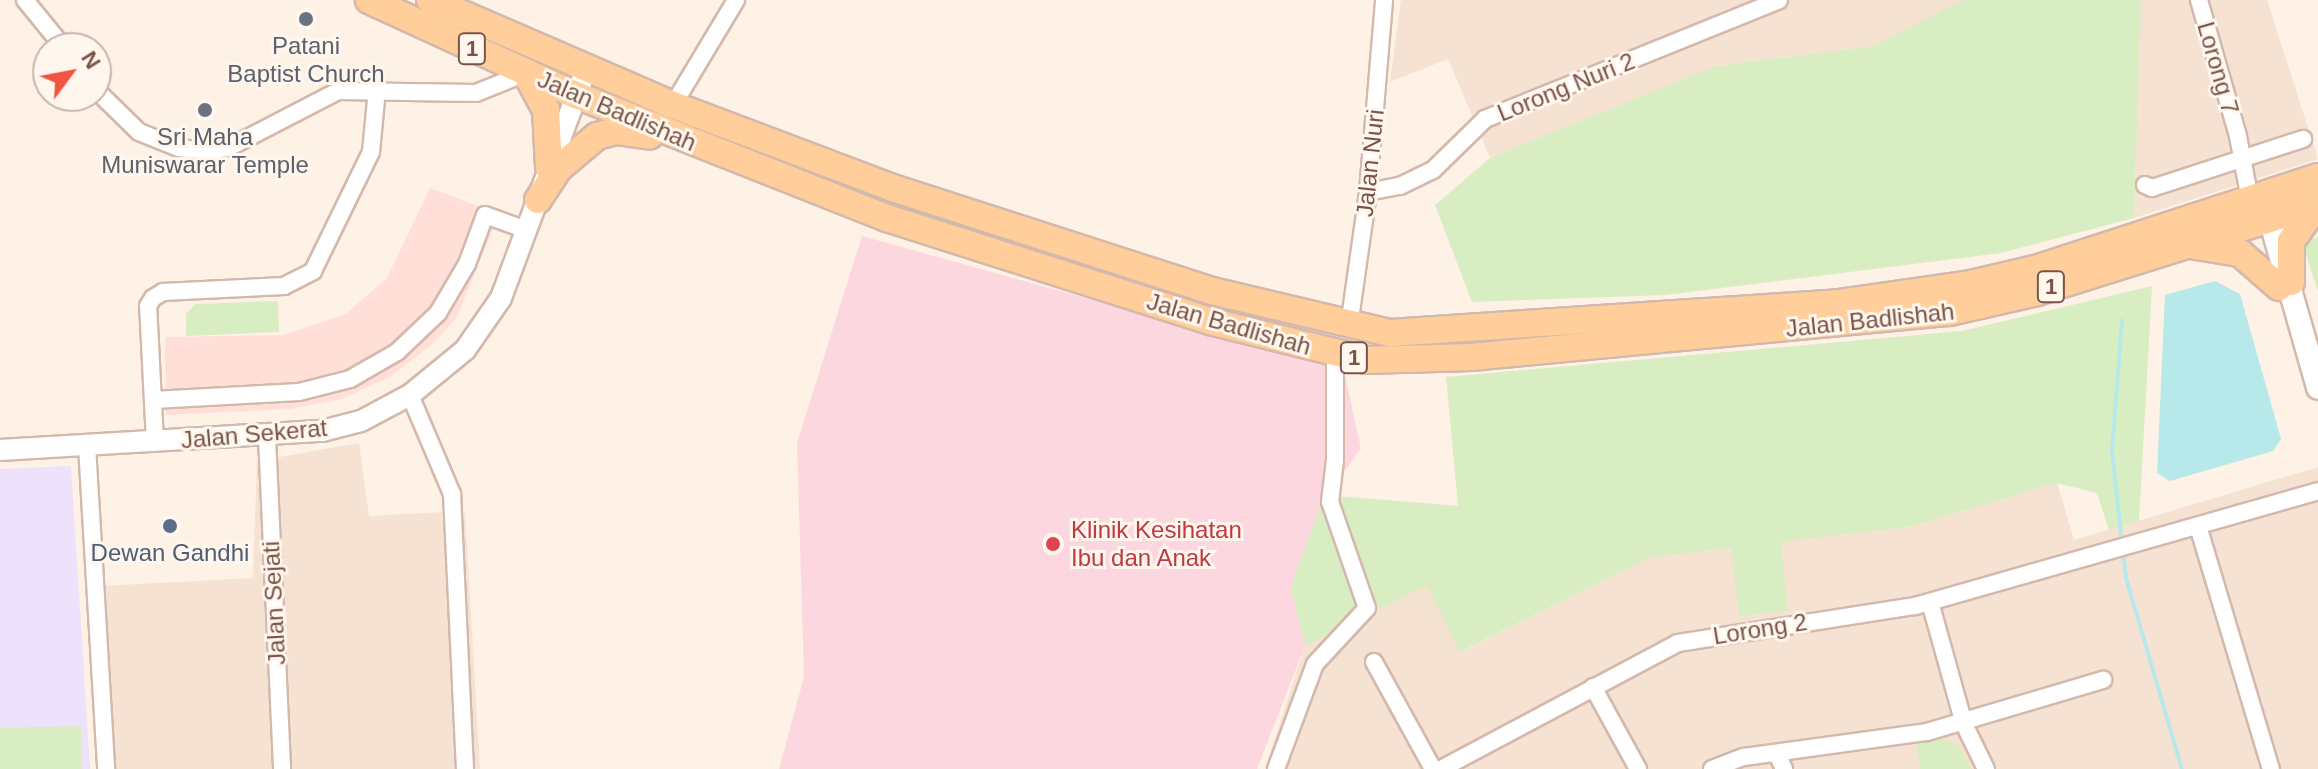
<!DOCTYPE html>
<style>
body{margin:0}
#map{position:relative;width:2318px;height:769px;overflow:hidden;background:#fef1e5;font-family:Arial,sans-serif}
div>[style]{position:absolute}
[style*='--x']{left:calc(var(--x)*1px);top:calc(var(--y)*1px);width:calc(var(--w)*1px);rotate:calc(var(--a)*1deg)}
.residential>*{inset:0;background:#f6e2d2}
.commercial>*{inset:0;background:#ffdfd8}
.education>*{inset:0;background:#eee1fb}
.medical>*{inset:0;background:#fdd7e0}
.green>*{inset:0;background:#d8edc2}
.water>*{inset:0;background:#b7e8ea}
.stream>*{height:4px;margin:-2px;padding:0 2px;transform-origin:2px;border-radius:2px;background:#b7e8ea}
.roads{filter:drop-shadow(2px 0 #d3b9ac) drop-shadow(-2px 0 #d3b9ac) drop-shadow(0 2px #d3b9ac) drop-shadow(0 -2px #d3b9ac)}
.minor>*{height:16px;margin:-8px;padding:0 8px;transform-origin:8px;border-radius:8px;background:#fff}
.tertiary>*{height:20px;margin:-10px;padding:0 10px;transform-origin:10px;border-radius:10px;background:#fff}
.secondary>*{height:22px;margin:-11px;padding:0 11px;transform-origin:11px;border-radius:11px;background:#fff}
.primary>*{height:26px;margin:-13px;padding:0 13px;transform-origin:13px;border-radius:13px;background:#ffce9b}
.dots>*{width:22px;height:22px;translate:-50% -50%;box-sizing:border-box;border:4px solid #fff6ed;border-radius:50%}
span{translate:-50% -50%;white-space:nowrap;text-align:center;line-height:1.15;-webkit-text-stroke:6px #fff6ed;paint-order:stroke}
.shield-label span{padding:2px 6px;background:#fff6ed;border:2px solid;border-radius:6px;-webkit-text-stroke-width:0}
.shield-label{font-size:22px;color:#795447;font-weight:700}
.worship-label{font-size:24px;color:#5b616d}
.street-label{font-size:24px;color:#795447}
.health-label{font-size:24px;color:#be3a42}
.left{translate:0 -50%;text-align:left}
.service-label{font-size:24px;color:#4e5e75}
.north{position:absolute;left:32px;top:32px;width:80px;height:80px;box-sizing:border-box;background:#fff6ed;border:2px solid #c9b5ab;border-radius:50%;rotate:58deg;font-size:22px;font-weight:700;line-height:32px;text-align:center;color:#795447}
.north::after{content:'';display:block;margin:auto;width:28px;height:36px;background:#f25440;clip-path:polygon(50% 0,100% 100%,50% 72%,0 100%)}
</style>
<div id="map">
<div class="residential">
<i style="clip-path:polygon(1401px 0,1963px 0,1873px 46px,1715px 66px,1490px 158px,1448px 59px,1390px 82px)"></i>
<i style="clip-path:polygon(2141px 0,2267px 0,2318px 159px,2134px 218px)"></i>
<i style="clip-path:polygon(359px 443px,369px 516px,465px 511px,480px 769px,112px 769px,101px 586px,253px 578px,257px 461px)"></i>
<i style="clip-path:polygon(2318px 467px,2318px 769px,1265px 769px,1305px 646px,1427px 585px,1461px 652px,1648px 558px,1731px 548px,1788px 610px,1780px 542px,1909px 527px,2057px 483px,2074px 540px)"></i>
</div>
<div class="commercial">
<i style="clip-path:polygon(430px 188px,499px 214px,456px 319px,432px 344px,390px 377px,341px 399px,289px 409px,166px 415px,165px 337px,283px 335px,346px 314px,387px 278px)"></i>
</div>
<div class="education">
<i style="clip-path:polygon(71px 466px,90px 769px,0 769px,0 469px)"></i>
</div>
<div class="medical">
<i style="clip-path:polygon(862px 236px,1344px 370px,1361px 449px,1322px 501px,1291px 587px,1305px 646px,1257px 769px,779px 769px,804px 677px,797px 443px)"></i>
</div>
<div class="green">
<i style="clip-path:polygon(1963px 0,2141px 0,2134px 218px,2001px 253px,1665px 295px,1472px 302px,1435px 205px,1490px 158px,1715px 66px,1873px 46px)"></i>
<i style="clip-path:polygon(2318px 237px,2318px 292px,2302px 242px)"></i>
<i style="clip-path:polygon(2152px 286px,2139px 521px,2109px 530px,2097px 493px,2057px 483px,1909px 527px,1781px 542px,1788px 611px,1739px 616px,1731px 548px,1648px 558px,1460px 652px,1427px 585px,1305px 646px,1291px 587px,1324px 495px,1458px 506px,1446px 377px,1962px 331px)"></i>
<i style="clip-path:polygon(278px 301px,279px 332px,186px 336px,186px 314px,195px 304px)"></i>
<i style="clip-path:polygon(81px 726px,82px 769px,0 769px,0 728px)"></i>
<i style="clip-path:polygon(1941px 738px,1959px 746px,1971px 769px,1920px 769px,1916px 743px)"></i>
</div>
<div class="water">
<i style="clip-path:polygon(2215px 281px,2240px 294px,2281px 439px,2273px 451px,2170px 481px,2157px 473px,2165px 295px)"></i>
</div>
<div class="stream">
<i style="--x:2122;--y:543;--w:93;--a:-96.2"></i>
<i style="--x:2112;--y:451;--w:131;--a:-85.6"></i>
<i style="--x:2123;--y:552;--w:26;--a:83"></i>
<i style="--x:2126;--y:578;--w:199;--a:73.7"></i>
</div>
<div class="roads">
<div class="minor">
<i style="--x:25;--y:0;--w:62;--a:50.9"></i>
<i style="--x:2199;--y:0;--w:141;--a:74"></i>
<i style="--x:2238;--y:136;--w:65;--a:79.4"></i>
<i style="--x:96;--y:90;--w:60;--a:44.3"></i>
<i style="--x:139;--y:132;--w:43;--a:21.8"></i>
<i style="--x:179;--y:148;--w:31;--a:6"></i>
<i style="--x:210;--y:151;--w:20;--a:-11"></i>
<i style="--x:230;--y:147;--w:122;--a:-27.4"></i>
<i style="--x:338;--y:91;--w:138;--a:0.8"></i>
<i style="--x:476;--y:93;--w:54;--a:-21.8"></i>
<i style="--x:673;--y:105;--w:122;--a:-59"></i>
<i style="--x:2145;--y:185;--w:8;--a:23"></i>
<i style="--x:2152;--y:188;--w:159;--a:-18"></i>
<i style="--x:1368;--y:192;--w:33;--a:-11"></i>
<i style="--x:1400;--y:186;--w:37;--a:-26"></i>
<i style="--x:1433;--y:170;--w:73;--a:-44.4"></i>
<i style="--x:1485;--y:119;--w:317;--a:-22"></i>
<i style="--x:1349;--y:326;--w:135;--a:-81.9"></i>
<i style="--x:1368;--y:192;--w:193;--a:-85.2"></i>
<i style="--x:410;--y:395;--w:108;--a:67"></i>
<i style="--x:452;--y:494;--w:275;--a:87.3"></i>
<i style="--x:153;--y:400;--w:146;--a:-3.1"></i>
<i style="--x:299;--y:392;--w:53;--a:-14.3"></i>
<i style="--x:350;--y:379;--w:54;--a:-29.9"></i>
<i style="--x:397;--y:352;--w:57;--a:-43.6"></i>
<i style="--x:438;--y:313;--w:57;--a:-59.4"></i>
<i style="--x:467;--y:264;--w:52;--a:-69.8"></i>
<i style="--x:485;--y:215;--w:45;--a:19.7"></i>
<i style="--x:267;--y:437;--w:332;--a:87.4"></i>
<i style="--x:155;--y:442;--w:136;--a:-92.9"></i>
<i style="--x:148;--y:306;--w:9;--a:-58"></i>
<i style="--x:153;--y:298;--w:12;--a:-31"></i>
<i style="--x:163;--y:292;--w:121;--a:-2.8"></i>
<i style="--x:284;--y:286;--w:33;--a:-27"></i>
<i style="--x:313;--y:271;--w:132;--a:-64"></i>
<i style="--x:371;--y:152;--w:62;--a:-84.5"></i>
<i style="--x:87;--y:446;--w:324;--a:86.6"></i>
<i style="--x:2198;--y:526;--w:254;--a:73.3"></i>
<i style="--x:1930;--y:602;--w:127;--a:74.4"></i>
<i style="--x:1964;--y:724;--w:50;--a:63.9"></i>
<i style="--x:1374;--y:662;--w:122;--a:61.1"></i>
<i style="--x:1593;--y:687;--w:94;--a:61.2"></i>
<i style="--x:1777;--y:754;--w:17;--a:65"></i>
<i style="--x:1276;--y:769;--w:112;--a:-69.6"></i>
<i style="--x:1315;--y:664;--w:76;--a:-47.1"></i>
<i style="--x:1367;--y:608;--w:112;--a:-109.2"></i>
<i style="--x:1330;--y:502;--w:42;--a:-83.2"></i>
<i style="--x:1335;--y:460;--w:105;--a:-90"></i>
<i style="--x:1441;--y:769;--w:268;--a:-28"></i>
<i style="--x:1678;--y:643;--w:240;--a:-8.9"></i>
<i style="--x:1915;--y:606;--w:419;--a:-15.9"></i>
<i style="--x:1712;--y:769;--w:34;--a:-21"></i>
<i style="--x:1744;--y:757;--w:185;--a:-7.8"></i>
<i style="--x:1927;--y:732;--w:184;--a:-16.5"></i>
</div>
<div class="tertiary">
<i style="--x:0;--y:450;--w:323;--a:-3.4"></i>
<i style="--x:322;--y:431;--w:40;--a:-14.4"></i>
<i style="--x:361;--y:421;--w:55;--a:-28"></i>
<i style="--x:410;--y:395;--w:71;--a:-39.3"></i>
<i style="--x:465;--y:350;--w:63;--a:-55.3"></i>
<i style="--x:501;--y:298;--w:244;--a:-69.6"></i>
</div>
<div class="secondary">
<i style="--x:2266;--y:205;--w:190;--a:74.1"></i>
</div>
<div class="primary">
<i style="--x:369;--y:0;--w:228;--a:24.7"></i>
<i style="--x:576;--y:95;--w:334;--a:21.6"></i>
<i style="--x:887;--y:218;--w:342;--a:17.7"></i>
<i style="--x:1213;--y:322;--w:158;--a:13.9"></i>
<i style="--x:1366;--y:360;--w:105;--a:-1.6"></i>
<i style="--x:1471;--y:357;--w:481;--a:-5.4"></i>
<i style="--x:1950;--y:312;--w:89;--a:-12.9"></i>
<i style="--x:2037;--y:292;--w:294;--a:-17.4"></i>
<i style="--x:430;--y:0;--w:265;--a:23.4"></i>
<i style="--x:673;--y:105;--w:235;--a:20.7"></i>
<i style="--x:893;--y:188;--w:335;--a:17.9"></i>
<i style="--x:1212;--y:291;--w:183;--a:13.3"></i>
<i style="--x:1390;--y:333;--w:449;--a:-3.8"></i>
<i style="--x:1838;--y:303;--w:134;--a:-8.1"></i>
<i style="--x:1971;--y:284;--w:66;--a:-13.2"></i>
<i style="--x:2035;--y:269;--w:298;--a:-18"></i>
<i style="--x:526;--y:73;--w:42;--a:61.6"></i>
<i style="--x:546;--y:110;--w:58;--a:87"></i>
<i style="--x:538;--y:200;--w:38;--a:-57"></i>
<i style="--x:559;--y:168;--w:50;--a:-40.1"></i>
<i style="--x:597;--y:136;--w:20;--a:-15"></i>
<i style="--x:616;--y:131;--w:34;--a:8"></i>
<i style="--x:2196;--y:246;--w:45;--a:9"></i>
<i style="--x:2240;--y:253;--w:52;--a:41.1"></i>
<i style="--x:2291;--y:282;--w:41;--a:-90"></i>
<i style="--x:2291;--y:241;--w:46;--a:-53.9"></i>
</div>
</div>
<div class="dots">
<i style="left:306px;top:19px;background:#6b7280"></i>
<i style="left:205px;top:110px;background:#6b7280"></i>
<i style="left:170px;top:526px;background:#5c6f8a"></i>
<i style="left:1053px;top:544px;background:#e0444e"></i>
</div>
<div class="shield-label">
<span style="left:472px;top:49px">1</span>
<span style="left:2051px;top:287px">1</span>
<span style="left:1354px;top:358px">1</span>
</div>
<div class="worship-label">
<span style="left:306px;top:60px">Patani<br>Baptist Church</span>
<span style="left:205px;top:151px">Sri Maha<br>Muniswarar Temple</span>
</div>
<div class="street-label">
<span style="left:2218px;top:68px;rotate:74deg">Lorong 7</span>
<span style="left:1566px;top:87px;rotate:-22deg">Lorong Nuri 2</span>
<span style="left:617px;top:111px;rotate:23deg">Jalan Badlishah</span>
<span style="left:1370px;top:163px;rotate:-84deg">Jalan Nuri</span>
<span style="left:1870px;top:320px;rotate:-6deg">Jalan Badlishah</span>
<span style="left:1229px;top:324px;rotate:16deg">Jalan Badlishah</span>
<span style="left:254px;top:434px;rotate:-5deg">Jalan Sekerat</span>
<span style="left:274px;top:603px;rotate:-93deg">Jalan Sejati</span>
<span style="left:1760px;top:629px;rotate:-9deg">Lorong 2</span>
</div>
<div class="health-label">
<span class="left" style="left:1071px;top:544px">Klinik Kesihatan<br>Ibu dan Anak</span>
</div>
<div class="service-label">
<span style="left:170px;top:553px">Dewan Gandhi</span>
</div>
<div class="north">N</div>
</div>
